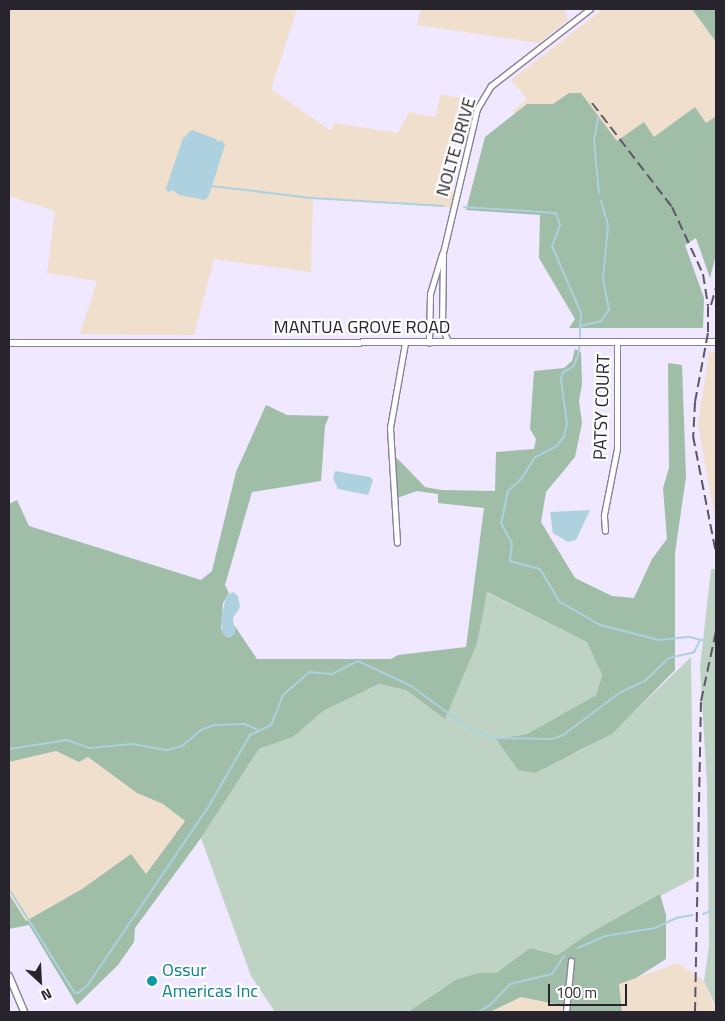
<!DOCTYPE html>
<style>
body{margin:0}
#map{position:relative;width:725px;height:1021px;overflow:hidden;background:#efe8fe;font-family:"Titillium Web",sans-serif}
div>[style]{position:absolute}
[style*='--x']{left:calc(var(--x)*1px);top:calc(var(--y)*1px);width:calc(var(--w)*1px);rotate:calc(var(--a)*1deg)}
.industrial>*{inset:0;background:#f1dfce}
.green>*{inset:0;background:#bed3c4}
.forest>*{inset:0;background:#a0bda8}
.water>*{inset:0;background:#add1df}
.stream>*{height:2px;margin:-1px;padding:0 1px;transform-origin:1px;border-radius:1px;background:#add1df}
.roads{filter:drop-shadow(1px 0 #878098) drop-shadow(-1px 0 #878098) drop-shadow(0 1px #878098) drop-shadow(0 -1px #878098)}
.minor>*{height:4.5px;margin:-2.25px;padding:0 2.25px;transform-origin:2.25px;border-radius:2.25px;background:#fff}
.secondary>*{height:6px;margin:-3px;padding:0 3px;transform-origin:3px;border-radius:3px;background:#fff}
.rail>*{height:2px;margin-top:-1px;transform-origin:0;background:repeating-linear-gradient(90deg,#5c5764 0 10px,transparent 0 15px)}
.dots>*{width:14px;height:14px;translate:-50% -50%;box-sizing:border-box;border:2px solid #fff;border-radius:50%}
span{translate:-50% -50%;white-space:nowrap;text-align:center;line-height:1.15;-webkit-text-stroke:4.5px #fff;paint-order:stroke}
.street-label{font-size:18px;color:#28242e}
.culture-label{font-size:18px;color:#0d838f}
.left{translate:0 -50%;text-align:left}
.frame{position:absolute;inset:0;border:10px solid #28242e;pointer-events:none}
.north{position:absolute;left:15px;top:956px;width:50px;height:50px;-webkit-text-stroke:4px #fff;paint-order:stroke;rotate:155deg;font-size:14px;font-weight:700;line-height:20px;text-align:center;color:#28242e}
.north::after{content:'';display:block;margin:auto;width:18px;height:22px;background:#28242e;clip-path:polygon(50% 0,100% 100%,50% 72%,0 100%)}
.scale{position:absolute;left:548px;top:984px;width:79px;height:22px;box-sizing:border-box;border:2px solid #28242e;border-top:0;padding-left:6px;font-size:15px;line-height:18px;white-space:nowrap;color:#28242e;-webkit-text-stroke:4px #fff;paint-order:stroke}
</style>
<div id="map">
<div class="industrial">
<i style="clip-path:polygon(9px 9px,297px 9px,271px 89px,331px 131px,335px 123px,398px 133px,409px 112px,435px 117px,441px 94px,460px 98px,440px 190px,459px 192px,455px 208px,313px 197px,311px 272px,214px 259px,194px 335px,80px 334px,97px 281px,47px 273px,55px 211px,9px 196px)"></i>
<i style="clip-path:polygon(421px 9px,565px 9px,568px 20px,539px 43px,417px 25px)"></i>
<i style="clip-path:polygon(603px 9px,692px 9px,716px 42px,716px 116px,706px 123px,695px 107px,654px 138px,617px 141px,592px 108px,533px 135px,513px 111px,527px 99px,511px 80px)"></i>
<i style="clip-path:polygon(709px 352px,716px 352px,716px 525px,698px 424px)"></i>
<i style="clip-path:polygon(56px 751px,79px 762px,88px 757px,137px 793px,163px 804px,185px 821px,145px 875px,131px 854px,82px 889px,26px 921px,9px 894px,9px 762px)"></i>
<i style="clip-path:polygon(678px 963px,704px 981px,716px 1012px,622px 1012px,618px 984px)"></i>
<i style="clip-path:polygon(521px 997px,560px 1005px,570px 1012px,491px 1012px)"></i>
</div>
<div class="green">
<i style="clip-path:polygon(711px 569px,716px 569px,716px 1007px,704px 981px,709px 946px,707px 786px,700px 667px)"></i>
<i style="clip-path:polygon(486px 592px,587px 642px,602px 675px,596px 695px,527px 734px,496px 739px,518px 770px,578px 752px,611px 734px,691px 657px,694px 878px,583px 937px,558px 955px,530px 948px,496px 973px,478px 973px,457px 979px,408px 1012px,275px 1012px,251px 976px,201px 838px,259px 749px,293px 737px,323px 711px,379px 684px,406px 690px,445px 718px,477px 644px)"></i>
</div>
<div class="forest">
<i style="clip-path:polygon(692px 9px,716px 9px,716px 42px)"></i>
<i style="clip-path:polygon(569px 93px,581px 93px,617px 141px,644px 122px,654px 137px,695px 107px,706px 123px,716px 116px,716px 255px,710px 278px,696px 238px,685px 245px,704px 298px,703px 328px,569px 328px,575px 319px,539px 258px,540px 215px,466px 210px,485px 137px,527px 104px,553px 104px)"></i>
<i style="clip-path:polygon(575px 349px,581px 352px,582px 384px,579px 401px,582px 423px,575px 457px,546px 492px,541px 522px,575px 578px,612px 596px,634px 598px,652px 559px,667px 539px,663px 488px,669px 468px,668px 363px,682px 365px,686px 477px,675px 553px,675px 670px,612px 734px,535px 773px,518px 770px,496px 739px,527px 734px,596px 695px,602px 675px,587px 642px,487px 592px,477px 644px,445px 719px,406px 690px,379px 684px,323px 711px,293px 737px,259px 749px,201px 838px,135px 928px,134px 942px,118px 965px,77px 1005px,29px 925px,9px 929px,9px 894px,26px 921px,82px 889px,131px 854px,146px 874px,185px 821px,163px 804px,137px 793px,88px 757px,79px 762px,56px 751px,9px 762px,9px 504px,17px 500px,29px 526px,201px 580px,212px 571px,236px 472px,266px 405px,287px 415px,329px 416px,325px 426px,321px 481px,252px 492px,225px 585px,229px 593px,223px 603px,221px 628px,226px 637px,235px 633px,234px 625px,257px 659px,391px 659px,398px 655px,466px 647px,484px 508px,438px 503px,438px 494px,417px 491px,397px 498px,394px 455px,425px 487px,441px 490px,495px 491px,496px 452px,534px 449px,536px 439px,530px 429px,534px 371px,564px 368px,572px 361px)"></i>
<i style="clip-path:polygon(660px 894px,666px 915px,666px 959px,636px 978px,619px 984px,622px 1012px,570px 1012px,560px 1005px,521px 997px,490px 1012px,408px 1012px,457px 979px,478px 973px,496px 973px,530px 948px,558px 955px,583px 937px)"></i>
</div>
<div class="water">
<i style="clip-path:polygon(192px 130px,216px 139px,218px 142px,222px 140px,225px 145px,209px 195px,205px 200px,179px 195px,173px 190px,168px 192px,166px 188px,183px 138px)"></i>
<i style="clip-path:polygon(335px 471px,370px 477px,373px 480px,368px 495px,338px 489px,333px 478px)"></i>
<i style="clip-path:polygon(590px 510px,576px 540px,568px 542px,553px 533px,550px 512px)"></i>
<i style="clip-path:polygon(233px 592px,238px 596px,240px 607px,233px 618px,235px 634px,229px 638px,223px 635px,221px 620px,226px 596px)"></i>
</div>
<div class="stream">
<i style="--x:598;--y:118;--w:23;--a:100"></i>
<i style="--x:594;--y:141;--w:52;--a:84.5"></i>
<i style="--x:211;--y:186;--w:101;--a:6.8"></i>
<i style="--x:311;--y:198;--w:133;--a:3.4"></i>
<i style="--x:464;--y:207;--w:92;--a:3.7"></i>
<i style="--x:556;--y:213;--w:13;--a:72"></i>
<i style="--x:560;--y:225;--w:22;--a:111"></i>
<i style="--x:552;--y:246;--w:73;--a:66.6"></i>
<i style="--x:581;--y:313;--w:39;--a:93"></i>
<i style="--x:579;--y:352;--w:15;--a:110"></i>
<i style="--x:574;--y:366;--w:13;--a:151"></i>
<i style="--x:563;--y:372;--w:7;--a:106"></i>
<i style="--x:561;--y:379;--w:45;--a:82.4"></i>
<i style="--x:567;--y:424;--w:12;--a:104"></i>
<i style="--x:564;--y:436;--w:12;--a:125"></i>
<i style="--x:557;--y:446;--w:25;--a:153"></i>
<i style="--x:535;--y:457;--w:25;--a:122"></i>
<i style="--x:522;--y:478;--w:19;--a:137"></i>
<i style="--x:508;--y:491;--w:33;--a:102"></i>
<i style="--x:501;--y:523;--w:24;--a:62"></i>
<i style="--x:512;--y:544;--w:17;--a:97"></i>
<i style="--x:510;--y:561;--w:31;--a:15"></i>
<i style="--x:540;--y:569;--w:39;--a:59"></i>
<i style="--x:560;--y:602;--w:46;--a:29.9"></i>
<i style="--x:600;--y:625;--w:61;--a:14.3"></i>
<i style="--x:659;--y:640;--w:31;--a:-6"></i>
<i style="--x:690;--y:637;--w:16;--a:15"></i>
<i style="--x:580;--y:326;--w:22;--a:-13"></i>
<i style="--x:601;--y:321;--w:14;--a:-54"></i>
<i style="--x:609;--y:310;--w:32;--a:-101"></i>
<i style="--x:603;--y:279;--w:54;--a:-84.7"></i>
<i style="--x:608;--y:225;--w:25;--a:-106"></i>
<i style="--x:9;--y:749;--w:59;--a:-8.8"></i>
<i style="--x:67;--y:740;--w:23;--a:20"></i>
<i style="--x:89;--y:748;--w:43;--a:-5.3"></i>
<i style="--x:132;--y:744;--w:36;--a:10"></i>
<i style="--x:167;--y:750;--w:16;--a:-15"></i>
<i style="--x:182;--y:746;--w:25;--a:-40"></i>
<i style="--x:201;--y:730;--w:14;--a:-21"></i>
<i style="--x:214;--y:725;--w:31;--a:-2"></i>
<i style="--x:245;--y:724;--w:14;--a:25"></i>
<i style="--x:11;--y:892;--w:118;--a:57.8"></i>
<i style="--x:74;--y:992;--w:4;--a:14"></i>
<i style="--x:78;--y:993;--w:11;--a:-38"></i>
<i style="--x:87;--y:986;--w:220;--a:-55.9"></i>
<i style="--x:210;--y:804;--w:80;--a:-59.9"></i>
<i style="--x:250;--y:735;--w:23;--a:-25"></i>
<i style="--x:271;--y:725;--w:32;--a:-68"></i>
<i style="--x:283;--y:695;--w:35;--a:-41"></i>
<i style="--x:309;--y:672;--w:23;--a:5"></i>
<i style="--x:332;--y:674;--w:29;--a:-27"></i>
<i style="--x:358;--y:661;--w:59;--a:25.3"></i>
<i style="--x:411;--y:686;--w:77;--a:36"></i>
<i style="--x:473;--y:731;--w:23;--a:18"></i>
<i style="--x:495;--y:738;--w:57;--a:1"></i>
<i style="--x:552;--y:739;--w:12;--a:-20"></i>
<i style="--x:563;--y:735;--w:72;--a:-36.6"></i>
<i style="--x:621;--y:692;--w:26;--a:-25"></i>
<i style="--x:645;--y:681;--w:33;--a:-44"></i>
<i style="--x:669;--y:658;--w:26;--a:-13"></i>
<i style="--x:694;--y:652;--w:13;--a:-63"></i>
<i style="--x:703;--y:914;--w:14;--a:-21"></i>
<i style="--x:578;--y:948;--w:30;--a:-24"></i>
<i style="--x:605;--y:936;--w:51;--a:-9.1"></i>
<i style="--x:655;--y:928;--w:23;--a:-25"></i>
<i style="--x:676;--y:918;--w:17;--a:-10"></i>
<i style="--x:478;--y:1012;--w:14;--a:-30"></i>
<i style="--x:490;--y:1005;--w:29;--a:-46"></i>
<i style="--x:510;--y:984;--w:43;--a:-13.4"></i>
<i style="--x:552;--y:974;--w:22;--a:-56"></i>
</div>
<div class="roads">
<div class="minor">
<i style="--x:448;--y:342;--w:16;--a:-112"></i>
<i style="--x:442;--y:327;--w:74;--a:-89.2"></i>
<i style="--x:443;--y:253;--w:148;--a:-76.7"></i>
<i style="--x:477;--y:109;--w:27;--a:-59"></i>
<i style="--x:491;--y:86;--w:125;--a:-37.9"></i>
<i style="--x:429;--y:343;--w:49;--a:-88.8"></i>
<i style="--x:430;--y:294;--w:42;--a:-73.3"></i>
<i style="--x:605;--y:531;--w:16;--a:-94"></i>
<i style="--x:604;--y:515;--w:67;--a:-78.9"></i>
<i style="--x:617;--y:449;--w:106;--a:-90"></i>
<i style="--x:397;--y:543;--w:115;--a:-93.5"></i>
<i style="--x:390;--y:428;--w:86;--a:-80"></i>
<i style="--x:566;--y:1012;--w:51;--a:-84.4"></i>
</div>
<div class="secondary">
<i style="--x:9;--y:343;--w:707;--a:-0.08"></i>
<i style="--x:9;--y:976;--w:39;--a:67"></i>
</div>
</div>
<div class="rail">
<i style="--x:592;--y:103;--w:131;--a:52.4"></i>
<i style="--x:672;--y:207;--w:74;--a:65.2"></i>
<i style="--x:703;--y:274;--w:33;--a:81"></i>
<i style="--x:708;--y:307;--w:26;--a:90"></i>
<i style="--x:708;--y:333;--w:70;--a:100.7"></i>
<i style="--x:695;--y:402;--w:34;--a:93"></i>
<i style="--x:693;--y:436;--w:119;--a:78.9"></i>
<i style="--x:711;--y:305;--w:19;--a:-74"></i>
<i style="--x:695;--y:1012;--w:311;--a:-88.9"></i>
<i style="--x:701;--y:701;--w:72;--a:-77.9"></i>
</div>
<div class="dots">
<i style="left:152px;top:981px;background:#0f9aa8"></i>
</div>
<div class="street-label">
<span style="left:456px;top:147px;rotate:-74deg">NOLTE DRIVE</span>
<span style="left:362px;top:327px">MANTUA GROVE ROAD</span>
<span style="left:602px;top:407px;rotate:-88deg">PATSY COURT</span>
</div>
<div class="culture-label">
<span class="left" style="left:162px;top:981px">Ossur<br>Americas Inc</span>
</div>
<div class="frame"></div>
<div class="north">N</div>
<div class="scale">100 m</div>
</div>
